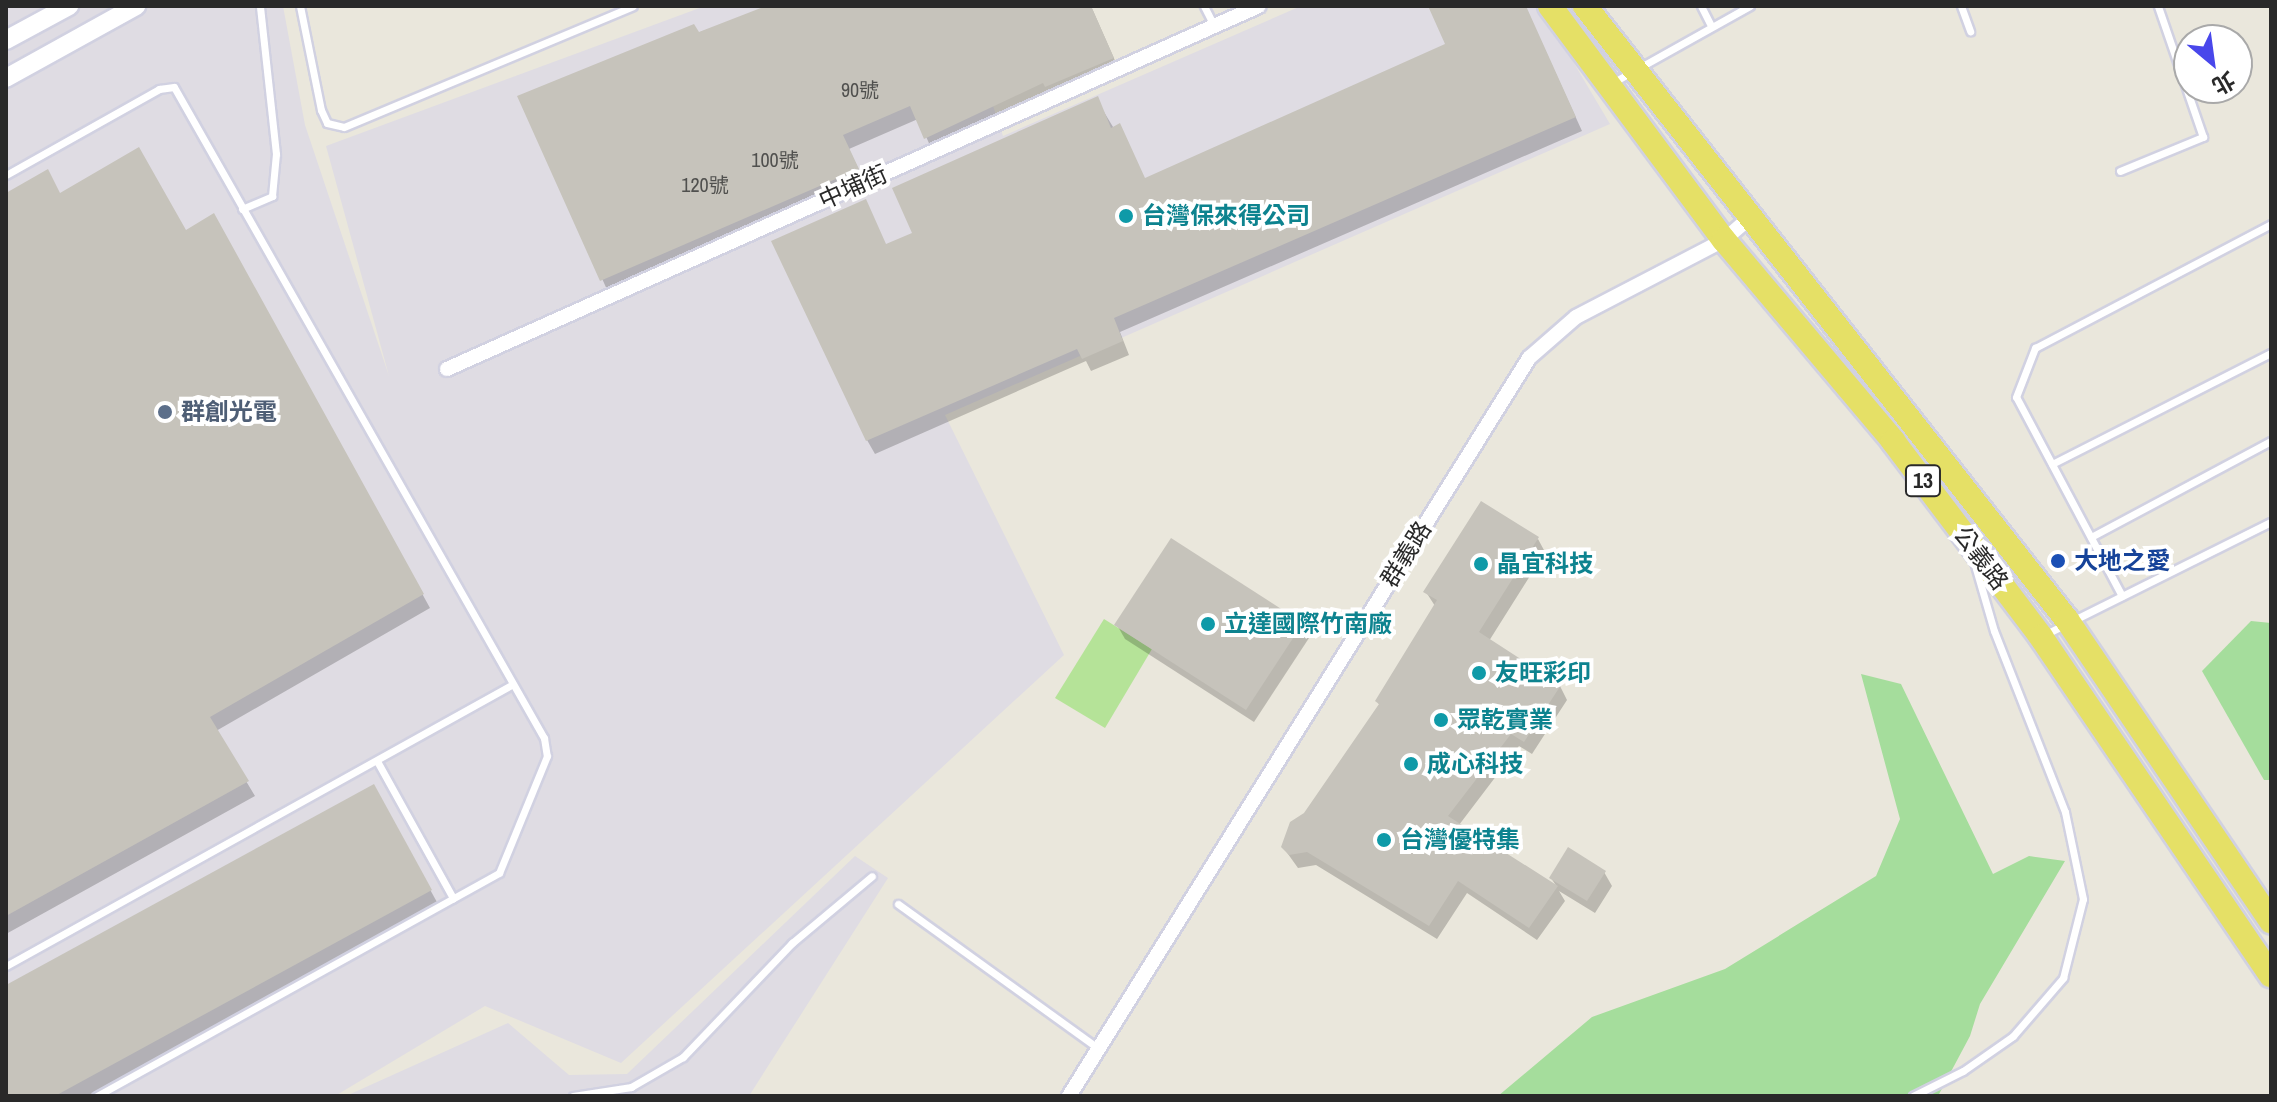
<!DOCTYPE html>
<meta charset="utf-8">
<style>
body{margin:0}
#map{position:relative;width:2277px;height:1102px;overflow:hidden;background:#eae7dc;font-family:"Archivo Narrow","Noto Sans TC",sans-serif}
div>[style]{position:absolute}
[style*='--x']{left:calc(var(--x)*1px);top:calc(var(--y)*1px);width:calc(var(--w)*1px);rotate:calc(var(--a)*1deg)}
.industrial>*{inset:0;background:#dfdce3}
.green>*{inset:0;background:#a5dd9c}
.pitch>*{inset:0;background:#b5e398}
.shadow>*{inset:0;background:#0003}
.building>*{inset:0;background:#c6c3bb}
.roads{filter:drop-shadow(2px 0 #d1d1e1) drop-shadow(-2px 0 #d1d1e1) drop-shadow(0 2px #d1d1e1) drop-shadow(0 -2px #d1d1e1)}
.service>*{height:7px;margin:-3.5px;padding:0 3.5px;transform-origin:3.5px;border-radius:3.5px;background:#fff}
.minor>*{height:14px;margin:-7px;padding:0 7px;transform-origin:7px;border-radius:7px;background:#fff}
.tertiary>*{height:18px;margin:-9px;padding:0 9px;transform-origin:9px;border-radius:9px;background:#fff}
.primary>*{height:24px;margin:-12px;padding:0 12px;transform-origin:12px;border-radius:12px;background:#e5e066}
.dots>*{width:22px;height:22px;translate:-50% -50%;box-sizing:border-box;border:4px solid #fff;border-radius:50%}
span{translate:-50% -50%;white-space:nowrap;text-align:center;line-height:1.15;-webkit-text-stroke:8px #fff;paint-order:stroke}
.number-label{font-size:20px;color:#50504e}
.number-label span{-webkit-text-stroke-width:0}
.shield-label span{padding:2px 6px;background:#fff;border:2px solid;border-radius:6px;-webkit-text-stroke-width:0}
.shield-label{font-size:22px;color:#292929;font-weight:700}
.street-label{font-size:24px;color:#292929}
.culture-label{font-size:24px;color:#0d838f;font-weight:700}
.left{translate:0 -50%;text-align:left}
.service-label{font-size:24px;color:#4e5e75;font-weight:700}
.transit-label{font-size:24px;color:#164399;font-weight:700}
.frame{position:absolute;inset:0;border:8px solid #292929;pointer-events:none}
.north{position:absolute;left:2173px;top:24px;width:80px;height:80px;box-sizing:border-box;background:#fff;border:2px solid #a9a9a9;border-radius:50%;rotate:151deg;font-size:22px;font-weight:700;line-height:32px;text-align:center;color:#292929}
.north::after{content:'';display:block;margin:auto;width:28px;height:36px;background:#4947eb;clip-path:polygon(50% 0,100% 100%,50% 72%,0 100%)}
</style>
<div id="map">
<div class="industrial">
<i style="clip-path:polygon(6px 6px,283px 6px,305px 125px,389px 376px,326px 146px,705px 6px,960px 6px,1003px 136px,1301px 6px,1540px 6px,1610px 124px,945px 415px,1064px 655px,621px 1063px,485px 1006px,335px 1096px,6px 1096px)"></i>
<i style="clip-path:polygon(855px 856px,888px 878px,749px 1096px,346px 1096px,508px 1023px,569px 1075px,627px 1074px)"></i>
</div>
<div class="green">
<i style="clip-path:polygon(2251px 621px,2271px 623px,2271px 780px,2264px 780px,2202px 671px)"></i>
<i style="clip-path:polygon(1861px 674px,1901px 684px,1993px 874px,2029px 856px,2065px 861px,1980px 1004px,1970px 1036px,1938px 1096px,1498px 1096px,1592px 1017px,1725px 969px,1876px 876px,1900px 819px)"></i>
</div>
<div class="pitch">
<i style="clip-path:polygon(1104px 619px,1152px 649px,1105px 728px,1055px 698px)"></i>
</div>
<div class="shadow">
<i style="clip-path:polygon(772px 6px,1091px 6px,1120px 72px,933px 152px,918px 119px,849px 149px,865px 183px,609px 294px,520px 97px)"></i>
<i style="clip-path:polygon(1430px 6px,1525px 6px,1582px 131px,1120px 332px,1129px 355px,1091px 371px,1086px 361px,875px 454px,867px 440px,886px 246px,914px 234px,1104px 112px,1145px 180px,1448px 45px)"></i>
<i style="clip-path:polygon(6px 195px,60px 196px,185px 233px,214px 215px,430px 608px,216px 731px,255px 796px,6px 934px)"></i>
<i style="clip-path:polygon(1538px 539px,1545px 552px,1489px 641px,1560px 686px,1567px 700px,1532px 754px,1519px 746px,1459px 825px,1557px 887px,1551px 878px,1604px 872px,1612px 886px,1595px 913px,1559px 891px,1565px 901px,1537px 940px,1467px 893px,1437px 939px,1316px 865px,1298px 868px,1283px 847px,1380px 706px,1377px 701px,1435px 606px,1426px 592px)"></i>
<i style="clip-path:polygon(1301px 624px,1309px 638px,1254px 722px,1125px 639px,1117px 625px)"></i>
<i style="clip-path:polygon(373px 786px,438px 904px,87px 1096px,6px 1096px,6px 987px)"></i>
</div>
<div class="building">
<i style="clip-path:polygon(766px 6px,1091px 6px,1114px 58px,1045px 87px,1043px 83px,924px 139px,910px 106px,843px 135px,859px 169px,600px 281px,517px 96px,694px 24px,699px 32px)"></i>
<i style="clip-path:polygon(1428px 6px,1526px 6px,1576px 117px,1114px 318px,1123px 341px,1082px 359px,1077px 349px,866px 441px,771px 241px,866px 199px,886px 244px,912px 233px,892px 188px,1098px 96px,1111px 128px,1120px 123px,1145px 178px,1445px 44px)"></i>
<i style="clip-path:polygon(139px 147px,186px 230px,214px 213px,424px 594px,210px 717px,249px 781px,6px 916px,6px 193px,48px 169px,60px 193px)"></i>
<i style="clip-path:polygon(1481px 501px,1539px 537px,1479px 632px,1561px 685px,1524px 742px,1511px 734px,1448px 816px,1558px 886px,1529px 928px,1458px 881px,1429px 926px,1307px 852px,1289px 855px,1281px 847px,1290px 822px,1304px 813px,1379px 704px,1375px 701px,1437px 600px,1423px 592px)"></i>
<i style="clip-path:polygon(1171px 538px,1303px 623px,1246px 710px,1114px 625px)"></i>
<i style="clip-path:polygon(374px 784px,432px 890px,55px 1096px,6px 1096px,6px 985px)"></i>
<i style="clip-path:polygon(1568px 847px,1606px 871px,1587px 901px,1549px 878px)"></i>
</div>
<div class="roads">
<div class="service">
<i style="--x:300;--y:6;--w:106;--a:78.6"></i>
<i style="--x:321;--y:110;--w:14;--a:65"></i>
<i style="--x:327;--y:123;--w:17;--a:13"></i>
<i style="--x:344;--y:127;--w:313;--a:-22.7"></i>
<i style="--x:1204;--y:6;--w:22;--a:63"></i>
<i style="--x:1701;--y:6;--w:22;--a:63"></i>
<i style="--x:1961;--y:6;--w:27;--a:70"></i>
<i style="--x:1612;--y:83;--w:158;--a:-29.2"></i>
<i style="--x:2120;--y:171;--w:90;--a:-22.3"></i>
<i style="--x:2203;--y:137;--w:139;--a:-109"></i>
<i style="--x:6;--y:175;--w:176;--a:-29.3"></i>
<i style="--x:159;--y:89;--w:15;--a:-8"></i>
<i style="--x:174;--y:87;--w:749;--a:60.39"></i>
<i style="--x:544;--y:738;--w:18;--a:81"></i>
<i style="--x:547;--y:756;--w:126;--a:112.3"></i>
<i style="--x:499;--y:873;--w:460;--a:151"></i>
<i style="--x:242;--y:209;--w:33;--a:-23"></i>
<i style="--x:272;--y:196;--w:42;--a:-84.6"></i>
<i style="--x:276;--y:154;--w:149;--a:-96.2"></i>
<i style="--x:2052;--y:464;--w:246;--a:-26.9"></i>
<i style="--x:2091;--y:537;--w:204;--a:-28.1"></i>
<i style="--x:2122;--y:596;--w:225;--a:-118"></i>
<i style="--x:2016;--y:397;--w:53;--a:-68.8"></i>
<i style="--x:2035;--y:348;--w:267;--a:-27.7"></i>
<i style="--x:2046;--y:634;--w:251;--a:-26.5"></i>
<i style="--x:377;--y:761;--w:157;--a:61"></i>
<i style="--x:898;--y:904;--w:246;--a:35.8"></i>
<i style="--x:6;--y:966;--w:580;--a:-29.08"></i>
<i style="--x:573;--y:1096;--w:59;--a:-8.8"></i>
<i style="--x:631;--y:1087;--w:60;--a:-30"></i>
<i style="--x:683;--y:1057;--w:158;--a:-46.3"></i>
<i style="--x:792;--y:943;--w:104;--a:-39.9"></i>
<i style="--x:1913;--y:1096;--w:56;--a:-26.6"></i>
<i style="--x:1963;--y:1071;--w:61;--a:-35"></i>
<i style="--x:2013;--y:1036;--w:77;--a:-49.2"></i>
<i style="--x:2063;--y:978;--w:81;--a:-75.8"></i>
<i style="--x:2083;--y:899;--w:89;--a:-101.7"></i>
<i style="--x:2065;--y:812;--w:194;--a:-111.4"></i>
<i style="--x:1994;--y:631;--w:69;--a:-106.1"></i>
</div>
<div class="minor">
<i style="--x:447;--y:369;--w:889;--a:-24.09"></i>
<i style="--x:1069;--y:1096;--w:870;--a:-58.06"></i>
<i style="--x:1529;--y:358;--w:62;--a:-41.1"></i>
<i style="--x:1576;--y:317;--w:167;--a:-27.5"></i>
<i style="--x:1724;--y:240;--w:33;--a:-41"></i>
</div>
<div class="tertiary">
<i style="--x:6;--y:40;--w:72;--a:-28.4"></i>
<i style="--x:6;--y:78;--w:149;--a:-29"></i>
</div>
<div class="primary">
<i style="--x:1550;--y:6;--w:292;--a:53.4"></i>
<i style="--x:1724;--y:240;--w:263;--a:49.9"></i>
<i style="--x:1893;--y:441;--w:246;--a:52.9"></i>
<i style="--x:2041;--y:637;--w:409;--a:55.8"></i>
<i style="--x:1585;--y:6;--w:781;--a:51.87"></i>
<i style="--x:2067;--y:620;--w:364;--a:55.9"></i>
</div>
</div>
<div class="dots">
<i style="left:1126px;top:216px;background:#0f9aa8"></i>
<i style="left:165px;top:412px;background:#5c6f8a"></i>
<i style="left:2058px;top:561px;background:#1a4fb4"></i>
<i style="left:1481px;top:564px;background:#0f9aa8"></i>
<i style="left:1208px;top:624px;background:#0f9aa8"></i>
<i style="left:1479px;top:673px;background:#0f9aa8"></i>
<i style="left:1441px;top:720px;background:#0f9aa8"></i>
<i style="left:1411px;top:764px;background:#0f9aa8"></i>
<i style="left:1384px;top:840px;background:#0f9aa8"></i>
</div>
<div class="number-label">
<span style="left:860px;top:89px">90號</span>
<span style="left:775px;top:159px">100號</span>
<span style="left:705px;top:184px">120號</span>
</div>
<div class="shield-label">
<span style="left:1923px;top:481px">13</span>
</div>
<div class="street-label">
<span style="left:853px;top:187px;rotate:-24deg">中埔街</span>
<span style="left:1406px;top:554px;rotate:-58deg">群義路</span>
<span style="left:1981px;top:558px;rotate:53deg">公義路</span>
</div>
<div class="culture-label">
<span class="left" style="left:1142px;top:216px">台灣保來得公司</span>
<span class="left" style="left:1497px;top:564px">晶宜科技</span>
<span class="left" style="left:1224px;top:624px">立達國際竹南廠</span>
<span class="left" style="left:1495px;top:673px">友旺彩印</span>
<span class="left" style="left:1457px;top:720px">眾乾實業</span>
<span class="left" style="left:1427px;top:764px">成心科技</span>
<span class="left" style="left:1400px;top:840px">台灣優特集</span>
</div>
<div class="service-label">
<span class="left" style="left:181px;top:412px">群創光電</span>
</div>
<div class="transit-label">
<span class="left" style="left:2074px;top:561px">大地之愛</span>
</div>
<div class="frame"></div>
<div class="north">北</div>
</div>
